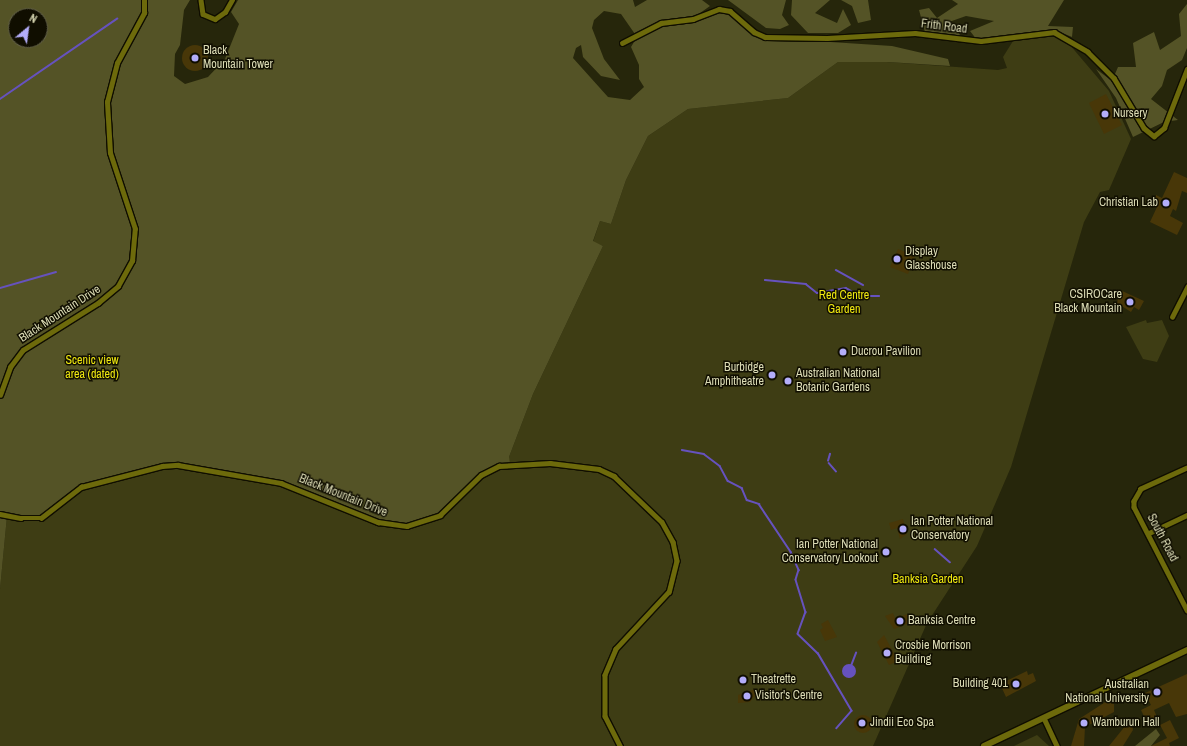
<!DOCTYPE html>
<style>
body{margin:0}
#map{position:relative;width:1187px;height:746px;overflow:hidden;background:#26260b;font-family:"Archivo Narrow",sans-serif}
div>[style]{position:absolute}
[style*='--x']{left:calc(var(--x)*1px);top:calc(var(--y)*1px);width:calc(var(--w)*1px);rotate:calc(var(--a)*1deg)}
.green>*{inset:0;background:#3e3d14}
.forest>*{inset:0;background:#545326}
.water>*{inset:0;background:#6652be}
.round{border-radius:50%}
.stream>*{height:1.5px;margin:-0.75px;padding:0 0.75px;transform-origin:0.75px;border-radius:0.75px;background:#6652be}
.building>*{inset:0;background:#483708}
.roads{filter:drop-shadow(1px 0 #100e00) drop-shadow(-1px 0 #100e00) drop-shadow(0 1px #100e00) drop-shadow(0 -1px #100e00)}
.street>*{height:4.5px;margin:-2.25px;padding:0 2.25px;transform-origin:2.25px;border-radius:2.25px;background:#6d6a0b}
.secondary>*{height:6px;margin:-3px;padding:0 3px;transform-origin:3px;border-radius:3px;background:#6d6a0b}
.dots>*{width:11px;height:11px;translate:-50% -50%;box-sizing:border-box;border:2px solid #100e00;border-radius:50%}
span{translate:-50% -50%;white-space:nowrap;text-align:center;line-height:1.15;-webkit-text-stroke:3px #100e00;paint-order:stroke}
.street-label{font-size:12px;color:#dcdcb5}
.poi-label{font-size:12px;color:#dcdcb5}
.left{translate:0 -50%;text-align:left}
.right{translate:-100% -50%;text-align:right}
.park-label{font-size:12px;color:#eee710}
.north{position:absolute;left:8px;top:8px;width:40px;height:40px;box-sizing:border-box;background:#100e00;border:1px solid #626048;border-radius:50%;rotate:29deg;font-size:11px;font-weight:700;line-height:16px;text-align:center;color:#dcdcb5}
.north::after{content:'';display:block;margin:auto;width:14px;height:18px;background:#b3adf9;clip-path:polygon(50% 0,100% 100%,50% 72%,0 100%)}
</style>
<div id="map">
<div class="green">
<i style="clip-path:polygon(1047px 35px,1064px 38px,1109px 91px,1131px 139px,1109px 190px,1100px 192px,1084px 222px,1011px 467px,977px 546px,927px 623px,873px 746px,0 746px,0 589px,7px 516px,81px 487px,162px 466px,486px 472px,509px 457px,533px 394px,603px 246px,593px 242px,600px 221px,611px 224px,626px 180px,648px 136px,688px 109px,788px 98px,838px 62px,887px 62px,998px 70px,1007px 68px,1003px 57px,1013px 41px)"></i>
<i style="clip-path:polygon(1146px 320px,1147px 323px,1162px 320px,1169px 336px,1157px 362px,1143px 359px,1126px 327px)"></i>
<i style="clip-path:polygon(1037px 735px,1049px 746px,1014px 746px)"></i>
</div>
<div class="forest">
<i style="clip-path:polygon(evenodd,0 0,190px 0,184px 10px,180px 45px,175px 54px,174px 76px,185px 84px,208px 77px,225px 59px,239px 24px,231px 12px,238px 0,633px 0,635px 7px,647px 0,702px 0,710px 6px,693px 18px,677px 20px,693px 22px,721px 12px,732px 15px,756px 37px,892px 46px,948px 59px,950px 66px,888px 62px,838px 62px,788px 98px,688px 109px,648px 136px,626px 180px,611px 224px,600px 221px,593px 241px,603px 246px,533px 394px,509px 457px,510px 464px,486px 472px,430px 521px,407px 526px,389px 525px,296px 488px,194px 467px,162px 466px,81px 487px,41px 518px,7px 516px,0 589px,0 0,604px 11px,621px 14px,637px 37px,631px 47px,639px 65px,639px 79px,644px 87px,630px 100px,608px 97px,573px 58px,576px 48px,581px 45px,583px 57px,601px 76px,620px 80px,604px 59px,592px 28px,594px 20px,604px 11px,0 0,16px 16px,40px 16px,40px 40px,16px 40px,16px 16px)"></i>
<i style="clip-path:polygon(728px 0,786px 0,782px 15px,789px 25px,780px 29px,766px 28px)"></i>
<i style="clip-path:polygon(792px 0,830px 0,815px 13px,837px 23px,843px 9px,851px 25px,838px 33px,808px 33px,791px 15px)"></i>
<i style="clip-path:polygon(841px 0,868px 0,871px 20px,858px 23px,852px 6px)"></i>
<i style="clip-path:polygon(952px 0,1064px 0,1048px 26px,1073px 27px,1072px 37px,1057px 31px,977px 40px,970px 31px,994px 21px,966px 16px,949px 22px,961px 36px,925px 32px,919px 10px,929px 8px,937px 18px,958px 4px)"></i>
<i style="clip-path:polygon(1187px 4px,1187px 48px,1182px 60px,1167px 70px,1162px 86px,1151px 99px,1178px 120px,1164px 122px,1133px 137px,1116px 98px,1096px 69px,1112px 81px,1118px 67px,1136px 67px,1133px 43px,1154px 32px,1160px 50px,1181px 36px,1179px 14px)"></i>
<i style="clip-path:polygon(1156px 729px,1160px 735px,1151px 746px,1135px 746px)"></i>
</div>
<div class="water">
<i class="round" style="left:842px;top:664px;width:14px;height:14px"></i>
</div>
<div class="stream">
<i style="--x:0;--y:99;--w:142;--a:-34.4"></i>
<i style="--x:836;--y:270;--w:31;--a:29"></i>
<i style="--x:765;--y:280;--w:41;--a:5.6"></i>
<i style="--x:806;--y:284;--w:14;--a:39"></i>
<i style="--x:817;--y:293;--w:29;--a:-10"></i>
<i style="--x:846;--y:288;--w:16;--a:30"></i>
<i style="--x:860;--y:296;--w:19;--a:0"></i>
<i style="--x:0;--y:288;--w:58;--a:-15.9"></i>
<i style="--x:682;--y:450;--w:22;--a:10"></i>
<i style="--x:704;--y:454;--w:20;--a:37"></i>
<i style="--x:720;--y:466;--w:17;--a:62"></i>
<i style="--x:728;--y:481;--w:16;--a:27"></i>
<i style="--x:742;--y:488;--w:13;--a:67"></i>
<i style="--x:747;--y:500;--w:13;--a:18"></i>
<i style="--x:759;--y:504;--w:58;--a:56.3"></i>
<i style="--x:791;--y:552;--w:20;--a:66"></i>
<i style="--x:799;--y:570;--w:10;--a:107"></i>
<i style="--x:796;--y:580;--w:34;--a:73"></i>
<i style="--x:806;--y:612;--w:23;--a:110"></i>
<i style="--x:798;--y:634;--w:28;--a:44"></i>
<i style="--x:818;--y:653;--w:67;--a:59.6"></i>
<i style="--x:852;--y:711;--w:23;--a:131"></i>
<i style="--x:828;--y:461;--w:7;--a:-74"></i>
<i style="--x:829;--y:463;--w:11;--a:49"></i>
<i style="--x:935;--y:549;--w:20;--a:41"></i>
<i style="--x:851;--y:666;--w:14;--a:-69"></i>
</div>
<div class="building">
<i class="round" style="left:182px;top:45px;width:26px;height:26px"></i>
<i style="clip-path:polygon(1106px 94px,1122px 125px,1104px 134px,1089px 103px)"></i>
<i style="clip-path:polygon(1174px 172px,1187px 178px,1187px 193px,1182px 191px,1176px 211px,1173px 209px,1170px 216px,1183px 223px,1177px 235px,1150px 222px,1157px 207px,1151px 204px,1156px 195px,1162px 198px)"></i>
<i style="clip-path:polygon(898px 249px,915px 256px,908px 274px,890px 267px)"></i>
<i style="clip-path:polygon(1120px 290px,1144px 301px,1139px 310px,1134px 307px,1131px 312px,1117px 303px)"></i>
<i style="clip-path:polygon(903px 519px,907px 534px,900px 539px,897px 528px,891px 530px,889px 523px)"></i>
<i style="clip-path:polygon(893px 613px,895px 618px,908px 614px,912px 622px,894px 629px,885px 616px)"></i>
<i style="clip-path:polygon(828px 620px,837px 637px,825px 641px,820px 630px,823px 628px,821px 624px)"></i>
<i style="clip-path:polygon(884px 635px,898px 661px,889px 665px,877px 642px)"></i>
<i style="clip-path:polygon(1027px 671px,1028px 675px,1033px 673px,1036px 681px,1006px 697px,1000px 684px)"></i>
<i style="clip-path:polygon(1187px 674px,1187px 714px,1176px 717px,1169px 703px,1154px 710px,1160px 724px,1149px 727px,1141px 710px,1151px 705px,1145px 693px)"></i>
<i style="clip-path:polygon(755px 689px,757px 693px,750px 702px,738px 703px,738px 695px)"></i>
<i style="clip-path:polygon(1107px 701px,1114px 704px,1114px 712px,1085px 727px,1084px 746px,1071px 746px,1079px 719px)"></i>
<i class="round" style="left:854px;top:715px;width:18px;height:18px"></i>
<i style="clip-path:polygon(1170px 720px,1179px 738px,1169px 743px,1170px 746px,1151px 746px,1167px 738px,1160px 725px)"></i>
<i style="clip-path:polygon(1132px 724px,1133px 730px,1123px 746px,1109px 746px,1126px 725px)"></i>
</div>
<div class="roads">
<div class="street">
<i style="--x:201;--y:0;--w:14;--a:82"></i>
<i style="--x:203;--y:14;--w:13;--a:23"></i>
<i style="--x:215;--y:19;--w:12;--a:-35"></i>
<i style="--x:225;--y:12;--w:14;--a:-60"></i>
<i style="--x:622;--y:43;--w:44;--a:-27.1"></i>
<i style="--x:661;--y:23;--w:32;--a:-7"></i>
<i style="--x:693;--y:19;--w:28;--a:-21"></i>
<i style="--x:719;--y:9;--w:11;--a:10"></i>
<i style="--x:730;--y:11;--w:32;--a:41"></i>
<i style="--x:754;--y:32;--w:12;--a:24"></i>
<i style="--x:765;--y:37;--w:62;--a:0.9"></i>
<i style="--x:827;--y:38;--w:88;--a:-3.3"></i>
<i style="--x:915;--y:33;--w:66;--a:6.9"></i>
<i style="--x:981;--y:41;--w:74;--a:-7"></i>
<i style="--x:1054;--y:32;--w:39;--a:30"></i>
<i style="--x:1088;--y:52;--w:37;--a:45"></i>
<i style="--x:1114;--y:78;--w:58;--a:59"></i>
<i style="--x:1144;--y:128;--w:13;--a:39"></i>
<i style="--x:1154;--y:136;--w:13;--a:-39"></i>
<i style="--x:1164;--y:128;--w:63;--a:-68.7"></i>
<i style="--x:1172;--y:317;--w:34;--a:-63"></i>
<i style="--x:0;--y:395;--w:30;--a:-70"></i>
<i style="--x:10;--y:367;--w:21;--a:-53"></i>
<i style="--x:23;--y:350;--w:89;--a:-32.1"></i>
<i style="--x:98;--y:303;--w:26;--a:-40"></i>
<i style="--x:118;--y:286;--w:29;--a:-61"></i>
<i style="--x:132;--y:261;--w:32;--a:-85"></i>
<i style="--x:135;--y:229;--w:80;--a:-108.2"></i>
<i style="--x:110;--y:153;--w:51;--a:-93.4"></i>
<i style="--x:107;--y:102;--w:40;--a:-75.6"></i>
<i style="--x:117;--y:63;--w:57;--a:-61.6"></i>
<i style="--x:144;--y:13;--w:13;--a:-90"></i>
<i style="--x:1187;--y:468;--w:51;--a:155.5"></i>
<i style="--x:1141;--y:489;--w:14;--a:120"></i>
<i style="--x:1134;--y:501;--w:6;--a:90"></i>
<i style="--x:1134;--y:507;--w:116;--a:62.8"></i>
<i style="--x:0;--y:514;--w:21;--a:11"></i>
<i style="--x:21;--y:518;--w:20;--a:0"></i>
<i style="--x:41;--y:518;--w:51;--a:-37.8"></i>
<i style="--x:81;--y:487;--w:84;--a:-14.5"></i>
<i style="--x:162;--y:466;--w:16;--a:-4"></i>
<i style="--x:178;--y:465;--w:105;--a:9.9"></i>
<i style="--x:281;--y:483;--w:105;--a:21.9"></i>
<i style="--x:378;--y:522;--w:29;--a:8"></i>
<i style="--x:407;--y:526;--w:35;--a:-18"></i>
<i style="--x:440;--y:515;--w:57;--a:-44.3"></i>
<i style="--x:481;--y:475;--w:20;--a:-27"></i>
<i style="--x:499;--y:466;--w:51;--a:-3.4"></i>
<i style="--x:550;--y:463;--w:49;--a:7"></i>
<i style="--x:599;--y:469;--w:17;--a:25"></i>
<i style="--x:614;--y:476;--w:66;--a:43.8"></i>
<i style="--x:662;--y:522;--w:23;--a:61"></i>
<i style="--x:673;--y:542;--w:19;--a:78"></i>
<i style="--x:677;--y:561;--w:32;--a:104"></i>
<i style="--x:669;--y:592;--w:78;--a:132.9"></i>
<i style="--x:616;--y:649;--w:28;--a:113"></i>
<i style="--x:605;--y:675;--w:41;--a:90"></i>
<i style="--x:605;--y:716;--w:34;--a:63"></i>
<i style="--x:1149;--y:533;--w:42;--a:-25.3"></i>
<i style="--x:1044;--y:718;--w:31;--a:65"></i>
</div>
<div class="secondary">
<i style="--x:984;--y:746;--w:225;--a:-25.3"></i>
</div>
</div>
<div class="dots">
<i style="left:195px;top:58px;background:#b3adf9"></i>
<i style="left:1105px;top:114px;background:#b3adf9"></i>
<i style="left:1166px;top:203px;background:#b3adf9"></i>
<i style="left:897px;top:259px;background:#b3adf9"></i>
<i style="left:1130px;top:302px;background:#b3adf9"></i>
<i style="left:843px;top:352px;background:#b3adf9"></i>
<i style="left:772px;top:375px;background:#b3adf9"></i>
<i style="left:788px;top:381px;background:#b3adf9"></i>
<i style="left:903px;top:529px;background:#b3adf9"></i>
<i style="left:886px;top:552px;background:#b3adf9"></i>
<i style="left:900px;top:621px;background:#b3adf9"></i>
<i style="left:887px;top:653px;background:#b3adf9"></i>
<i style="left:743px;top:680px;background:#b3adf9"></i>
<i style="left:1016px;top:684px;background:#b3adf9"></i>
<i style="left:1157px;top:692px;background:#b3adf9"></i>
<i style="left:747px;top:696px;background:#b3adf9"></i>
<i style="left:862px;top:723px;background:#b3adf9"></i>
<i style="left:1084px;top:723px;background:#b3adf9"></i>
</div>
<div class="street-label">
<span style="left:944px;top:27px;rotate:7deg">Frith Road</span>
<span style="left:60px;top:314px;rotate:-33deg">Black Mountain Drive</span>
<span style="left:343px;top:496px;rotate:22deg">Black Mountain Drive</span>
<span style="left:1162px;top:538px;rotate:62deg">South Road</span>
</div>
<div class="poi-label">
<span class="left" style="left:203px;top:58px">Black<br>Mountain Tower</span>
<span class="left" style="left:1113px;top:114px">Nursery</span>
<span class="right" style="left:1158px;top:203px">Christian Lab</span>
<span class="left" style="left:905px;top:259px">Display<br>Glasshouse</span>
<span class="right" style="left:1122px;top:302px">CSIROCare<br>Black Mountain</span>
<span class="left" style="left:851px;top:352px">Ducrou Pavilion</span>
<span class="right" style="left:764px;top:375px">Burbidge<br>Amphitheatre</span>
<span class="left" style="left:796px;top:381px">Australian National<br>Botanic Gardens</span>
<span class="left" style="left:911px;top:529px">Ian Potter National<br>Conservatory</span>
<span class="right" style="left:878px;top:552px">Ian Potter National<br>Conservatory Lookout</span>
<span class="left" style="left:908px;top:621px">Banksia Centre</span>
<span class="left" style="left:895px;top:653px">Crosbie Morrison<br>Building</span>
<span class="left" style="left:751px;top:680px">Theatrette</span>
<span class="right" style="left:1008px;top:684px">Building 401</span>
<span class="right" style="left:1149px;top:692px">Australian<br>National University</span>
<span class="left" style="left:755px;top:696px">Visitor's Centre</span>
<span class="left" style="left:870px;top:723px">Jindii Eco Spa</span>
<span class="left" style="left:1092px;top:723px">Wamburun Hall</span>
</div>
<div class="park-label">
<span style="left:844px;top:303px">Red Centre<br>Garden</span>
<span style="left:92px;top:368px">Scenic view<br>area (dated)</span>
<span style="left:928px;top:580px">Banksia Garden</span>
</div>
<div class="north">N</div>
</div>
